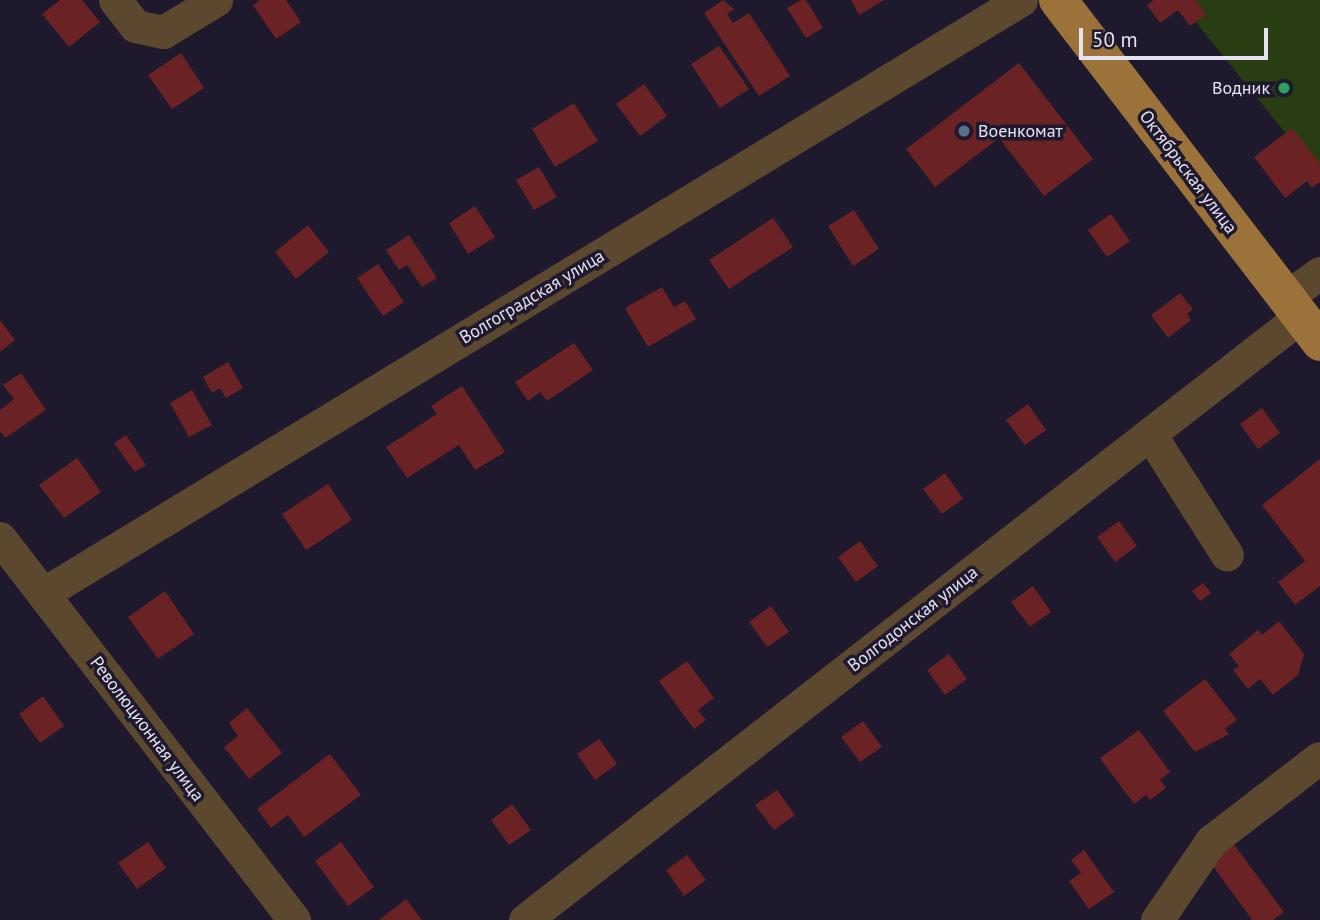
<!DOCTYPE html>
<meta charset="utf-8">
<style>
body{margin:0}
#map{position:relative;width:1320px;height:920px;overflow:hidden;background:#1e192d;font-family:"PT Sans",sans-serif}
div>[style]{position:absolute}
[style*='--x']{left:calc(var(--x)*1px);top:calc(var(--y)*1px);width:calc(var(--w)*1px);rotate:calc(var(--a)*1deg)}
.green>*{inset:0;background:#283e12}
.building>*{inset:0;background:#6b2225}
.minor>*{height:33px;margin:-16.5px;padding:0 16.5px;transform-origin:16.5px;border-radius:16.5px;background:#5b482e}
.major>*{height:38px;margin:-19px;padding:0 19px;transform-origin:19px;border-radius:19px;background:#9a723a}
.dots>*{width:19px;height:19px;translate:-50% -50%;box-sizing:border-box;border:4px solid #1e192d;border-radius:50%}
span{translate:-50% -50%;white-space:nowrap;text-align:center;line-height:1.15;-webkit-text-stroke:7px #1e192d;paint-order:stroke}
.poi-label{font-size:18px;color:#e5e2f1}
.right{translate:-100% -50%;text-align:right}
.left{translate:0 -50%;text-align:left}
.street-label{font-size:18px;color:#e5e2f1}
.scale{position:absolute;left:1079px;top:28px;width:189px;height:32px;box-sizing:border-box;border:4px solid #e5e2f1;border-top:0;padding-left:9px;font-size:21px;line-height:24px;white-space:nowrap;color:#e5e2f1;-webkit-text-stroke:5px #1e192d;paint-order:stroke}
</style>
<div id="map">
<div class="green">
<i style="clip-path:polygon(1178px 0,1320px 0,1320px 176px)"></i>
</div>
<div class="building">
<i style="clip-path:polygon(60px 0,82px 0,100px 22px,69px 47px,42px 14px)"></i>
<i style="clip-path:polygon(260px 0,286px 0,301px 22px,276px 39px,253px 5px)"></i>
<i style="clip-path:polygon(723px 0,734px 9px,727px 14px,733px 23px,749px 13px,790px 76px,759px 96px,704px 13px)"></i>
<i style="clip-path:polygon(801px 0,806px 0,823px 28px,806px 38px,787px 8px)"></i>
<i style="clip-path:polygon(851px 0,884px 0,859px 15px)"></i>
<i style="clip-path:polygon(1154px 0,1195px 0,1206px 14px,1190px 26px,1178px 10px,1160px 23px,1147px 5px)"></i>
<i style="clip-path:polygon(719px 46px,749px 89px,720px 108px,691px 64px)"></i>
<i style="clip-path:polygon(181px 53px,204px 88px,172px 109px,148px 75px)"></i>
<i style="clip-path:polygon(1019px 63px,1093px 159px,1044px 196px,999px 138px,935px 187px,906px 149px)"></i>
<i style="clip-path:polygon(644px 84px,667px 116px,640px 136px,616px 104px)"></i>
<i style="clip-path:polygon(574px 103px,598px 141px,555px 167px,532px 129px)"></i>
<i style="clip-path:polygon(1292px 128px,1320px 164px,1320px 182px,1312px 188px,1307px 181px,1285px 198px,1254px 157px)"></i>
<i style="clip-path:polygon(539px 167px,557px 197px,534px 210px,516px 180px)"></i>
<i style="clip-path:polygon(475px 206px,495px 237px,468px 254px,449px 223px)"></i>
<i style="clip-path:polygon(854px 210px,879px 249px,853px 266px,828px 226px)"></i>
<i style="clip-path:polygon(1111px 214px,1130px 241px,1107px 257px,1088px 230px)"></i>
<i style="clip-path:polygon(773px 218px,793px 247px,729px 289px,709px 260px)"></i>
<i style="clip-path:polygon(308px 225px,329px 252px,296px 279px,275px 252px)"></i>
<i style="clip-path:polygon(409px 235px,437px 278px,422px 287px,407px 265px,399px 270px,386px 250px)"></i>
<i style="clip-path:polygon(378px 264px,404px 302px,383px 316px,357px 278px)"></i>
<i style="clip-path:polygon(662px 287px,674px 307px,685px 301px,696px 319px,648px 347px,625px 308px)"></i>
<i style="clip-path:polygon(1180px 293px,1193px 309px,1187px 314px,1191px 320px,1168px 338px,1151px 315px)"></i>
<i style="clip-path:polygon(0 320px,15px 340px,0 352px)"></i>
<i style="clip-path:polygon(574px 343px,593px 370px,547px 401px,540px 392px,528px 401px,515px 382px)"></i>
<i style="clip-path:polygon(228px 362px,243px 388px,226px 398px,220px 388px,212px 393px,203px 377px)"></i>
<i style="clip-path:polygon(21px 373px,46px 410px,5px 438px,0 431px,0 410px,14px 399px,3px 385px)"></i>
<i style="clip-path:polygon(462px 386px,505px 452px,475px 470px,459px 445px,407px 478px,386px 447px,437px 414px,431px 406px)"></i>
<i style="clip-path:polygon(192px 390px,212px 425px,189px 437px,170px 403px)"></i>
<i style="clip-path:polygon(1028px 404px,1046px 430px,1025px 445px,1006px 420px)"></i>
<i style="clip-path:polygon(1262px 408px,1280px 433px,1258px 449px,1240px 424px)"></i>
<i style="clip-path:polygon(126px 435px,146px 465px,135px 472px,114px 443px)"></i>
<i style="clip-path:polygon(77px 458px,101px 492px,64px 518px,39px 485px)"></i>
<i style="clip-path:polygon(1320px 459px,1320px 586px,1295px 605px,1278px 582px,1305px 561px,1262px 505px)"></i>
<i style="clip-path:polygon(945px 473px,963px 499px,942px 514px,923px 489px)"></i>
<i style="clip-path:polygon(328px 484px,352px 520px,306px 550px,282px 514px)"></i>
<i style="clip-path:polygon(1119px 521px,1137px 546px,1115px 562px,1097px 537px)"></i>
<i style="clip-path:polygon(860px 541px,878px 566px,856px 582px,838px 557px)"></i>
<i style="clip-path:polygon(1203px 583px,1211px 593px,1200px 601px,1192px 591px)"></i>
<i style="clip-path:polygon(1033px 586px,1051px 612px,1030px 627px,1011px 602px)"></i>
<i style="clip-path:polygon(165px 591px,194px 634px,158px 659px,128px 617px)"></i>
<i style="clip-path:polygon(771px 606px,789px 632px,767px 647px,749px 622px)"></i>
<i style="clip-path:polygon(1279px 621px,1304px 654px,1298px 675px,1273px 695px,1260px 679px,1248px 689px,1233px 670px,1239px 666px,1229px 654px,1258px 630px,1262px 635px)"></i>
<i style="clip-path:polygon(949px 654px,967px 679px,945px 695px,927px 670px)"></i>
<i style="clip-path:polygon(687px 661px,714px 698px,698px 710px,706px 720px,694px 729px,659px 681px)"></i>
<i style="clip-path:polygon(1205px 679px,1237px 720px,1225px 729px,1229px 734px,1195px 752px,1163px 711px)"></i>
<i style="clip-path:polygon(43px 696px,64px 726px,40px 743px,19px 714px)"></i>
<i style="clip-path:polygon(247px 708px,282px 753px,249px 779px,224px 747px,238px 736px,229px 723px)"></i>
<i style="clip-path:polygon(863px 721px,882px 747px,860px 762px,841px 737px)"></i>
<i style="clip-path:polygon(1139px 730px,1170px 772px,1160px 780px,1166px 788px,1150px 800px,1146px 795px,1134px 804px,1100px 758px)"></i>
<i style="clip-path:polygon(599px 739px,617px 764px,595px 780px,577px 754px)"></i>
<i style="clip-path:polygon(330px 754px,361px 795px,304px 837px,288px 815px,271px 828px,257px 809px)"></i>
<i style="clip-path:polygon(777px 790px,795px 815px,774px 830px,755px 805px)"></i>
<i style="clip-path:polygon(512px 804px,531px 830px,509px 845px,491px 820px)"></i>
<i style="clip-path:polygon(148px 842px,166px 868px,137px 889px,118px 863px)"></i>
<i style="clip-path:polygon(341px 842px,374px 887px,348px 906px,315px 861px)"></i>
<i style="clip-path:polygon(1232px 842px,1284px 912px,1273px 920px,1252px 920px,1208px 859px)"></i>
<i style="clip-path:polygon(1084px 850px,1114px 892px,1089px 909px,1069px 881px,1081px 873px,1071px 860px)"></i>
<i style="clip-path:polygon(687px 855px,706px 880px,684px 896px,666px 870px)"></i>
<i style="clip-path:polygon(406px 899px,422px 920px,379px 920px)"></i>
</div>
<div class="minor">
<i style="--x:115;--y:0;--w:33;--a:52"></i>
<i style="--x:135;--y:26;--w:29;--a:12"></i>
<i style="--x:163;--y:32;--w:62;--a:-31.1"></i>
<i style="--x:1285;--y:298;--w:43;--a:-35.5"></i>
<i style="--x:1150;--y:434;--w:143;--a:57.5"></i>
<i style="--x:0;--y:538;--w:482;--a:52.4"></i>
<i style="--x:44;--y:593;--w:1143;--a:-31.26"></i>
<i style="--x:525;--y:920;--w:982;--a:-37.89"></i>
<i style="--x:1157;--y:920;--w:96;--a:-55.6"></i>
<i style="--x:1211;--y:841;--w:136;--a:-37.5"></i>
</div>
<div class="major">
<i style="--x:1058;--y:0;--w:431;--a:52.5"></i>
</div>
<div class="dots">
<i style="left:1284px;top:88px;background:#2e9e5b"></i>
<i style="left:964px;top:131px;background:#5c6f8a"></i>
</div>
<div class="poi-label">
<span class="right" style="left:1270px;top:88px">Водник</span>
<span class="left" style="left:978px;top:131px">Военкомат</span>
</div>
<div class="street-label">
<span style="left:1188px;top:172px;rotate:53deg">Октябрьская улица</span>
<span style="left:532px;top:297px;rotate:-31deg">Волгоградская улица</span>
<span style="left:913px;top:619px;rotate:-38deg">Волгодонская улица</span>
<span style="left:147px;top:729px;rotate:53deg">Революционная улица</span>
</div>
<div class="scale">50 m</div>
</div>
